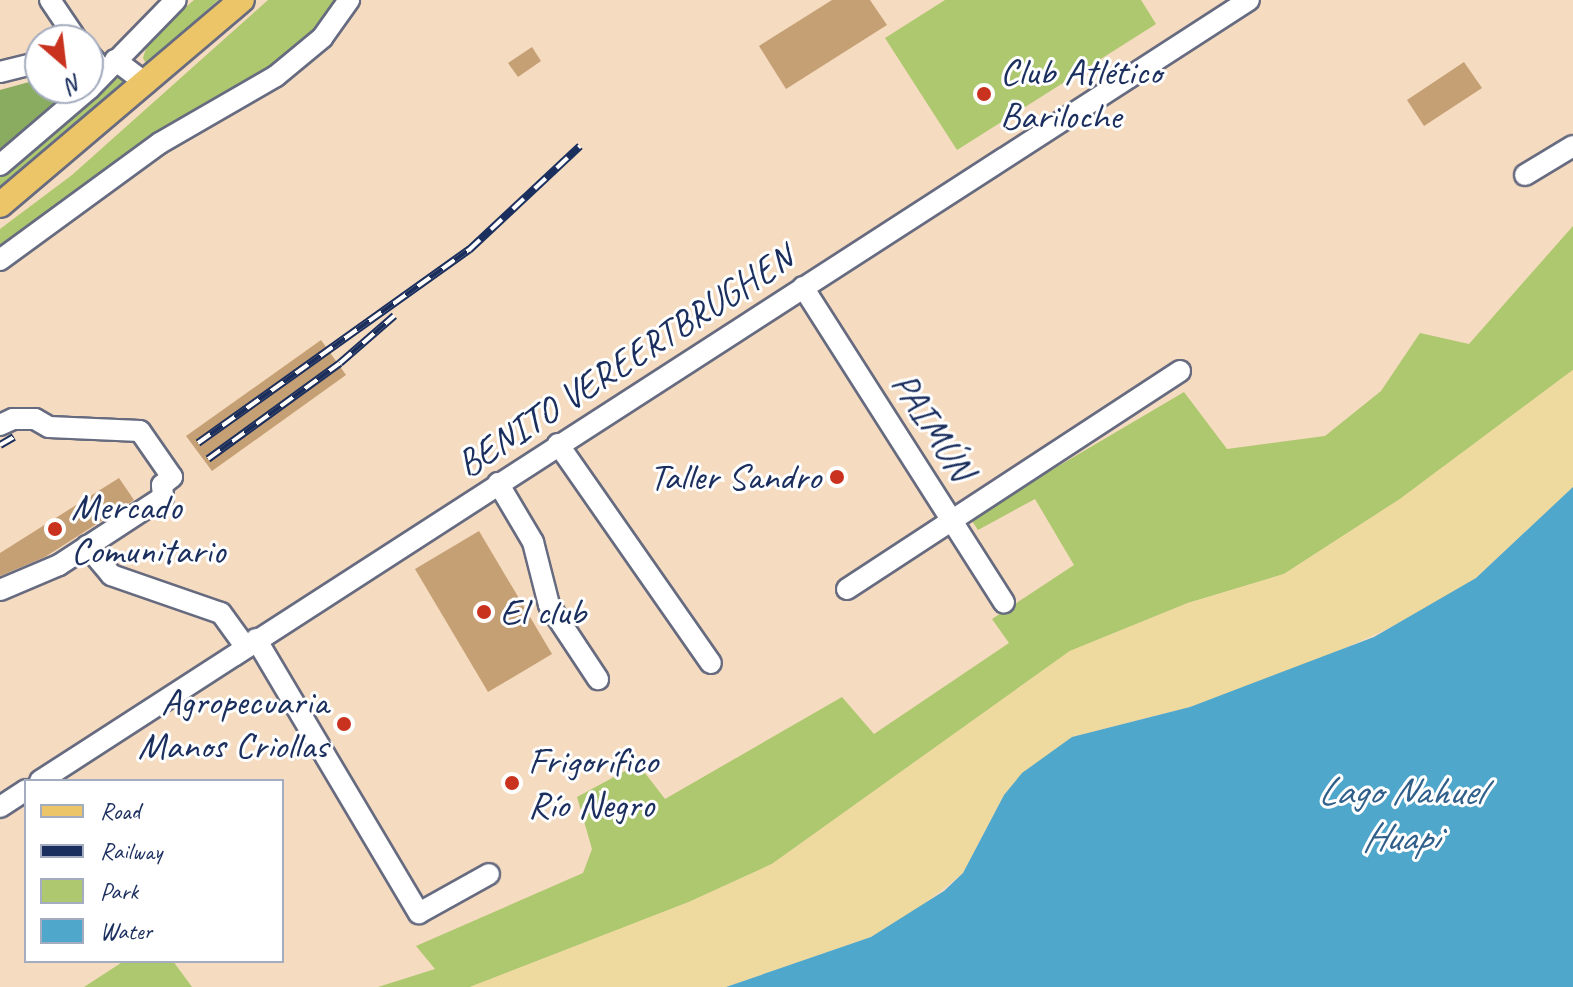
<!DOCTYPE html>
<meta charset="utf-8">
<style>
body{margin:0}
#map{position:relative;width:1573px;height:987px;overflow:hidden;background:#f5dbbf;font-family:Caveat,sans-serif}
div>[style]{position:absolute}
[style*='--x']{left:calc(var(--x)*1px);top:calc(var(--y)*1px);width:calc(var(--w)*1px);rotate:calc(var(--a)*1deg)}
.green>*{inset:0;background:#adc86e}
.forest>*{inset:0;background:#8aac61}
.sand>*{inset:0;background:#eeda9e}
.water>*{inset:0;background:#4fa7cc}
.building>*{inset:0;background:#c6a075}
.roads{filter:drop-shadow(2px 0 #676b80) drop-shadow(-2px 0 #676b80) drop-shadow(0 2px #676b80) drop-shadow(0 -2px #676b80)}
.minor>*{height:20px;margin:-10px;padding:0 10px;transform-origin:10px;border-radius:10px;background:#fff}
.major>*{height:24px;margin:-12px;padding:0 12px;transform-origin:12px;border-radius:12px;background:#ecc569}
.rail>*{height:8px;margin-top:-4px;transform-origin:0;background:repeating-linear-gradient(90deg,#fff 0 15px,#1b2f5e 0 30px);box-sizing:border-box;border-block:2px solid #1b2f5e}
.dots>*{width:22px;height:22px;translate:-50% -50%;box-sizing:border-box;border:4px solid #fff;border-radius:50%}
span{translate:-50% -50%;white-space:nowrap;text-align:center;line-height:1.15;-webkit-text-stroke:6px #fff;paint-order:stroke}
.poi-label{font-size:38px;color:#1b2f5e}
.left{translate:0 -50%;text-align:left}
.right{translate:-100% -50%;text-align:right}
.street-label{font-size:38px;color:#1b2f5e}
.water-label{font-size:40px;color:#305f8a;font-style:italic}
.legend{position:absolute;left:24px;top:779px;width:260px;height:184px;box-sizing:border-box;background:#fff;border:2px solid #a4acbf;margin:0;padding:10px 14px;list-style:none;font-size:24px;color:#1b2f5e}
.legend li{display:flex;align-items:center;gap:16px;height:40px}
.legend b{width:40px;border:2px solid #a4acbf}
.north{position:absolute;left:24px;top:24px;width:80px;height:80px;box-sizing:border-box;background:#fff;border:2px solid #a4acbf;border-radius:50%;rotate:152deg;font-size:22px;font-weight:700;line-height:32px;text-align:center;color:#1b2f5e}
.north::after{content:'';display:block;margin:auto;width:28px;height:36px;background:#c8321e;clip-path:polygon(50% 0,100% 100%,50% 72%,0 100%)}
</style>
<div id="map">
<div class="green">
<i style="clip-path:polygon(194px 0,218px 0,147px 65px,143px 58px,149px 39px)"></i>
<i style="clip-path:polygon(268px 0,339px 0,305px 48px,0 248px,0 229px,72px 175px)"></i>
<i style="clip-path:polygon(945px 0,1141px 0,1156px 24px,957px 150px,885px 38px)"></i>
<i style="clip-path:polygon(119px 76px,128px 83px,0 189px,0 171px)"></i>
<i style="clip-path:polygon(1573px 226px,1573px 370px,1400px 499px,1284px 574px,1188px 603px,1070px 651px,772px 864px,689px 902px,470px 987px,378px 987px,435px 969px,416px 946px,583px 873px,592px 849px,577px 797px,638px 764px,665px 799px,842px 697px,874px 734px,1009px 643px,992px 619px,1074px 565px,1035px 499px,978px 530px,970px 518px,1184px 392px,1227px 449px,1325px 436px,1381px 391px,1420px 333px,1469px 344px)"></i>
<i style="clip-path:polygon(124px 961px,173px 961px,192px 987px,84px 987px)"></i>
</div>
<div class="forest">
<i style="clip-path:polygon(40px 79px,40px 88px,80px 88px,0 155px,0 90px)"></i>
</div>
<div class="sand">
<i style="clip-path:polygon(1573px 370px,1573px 487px,1476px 578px,1426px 611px,1314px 662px,1190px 707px,1072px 737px,1004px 795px,963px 873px,915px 911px,871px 937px,726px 987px,470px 987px,689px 902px,772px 864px,1070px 651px,1188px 603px,1284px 574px,1400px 499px)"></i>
</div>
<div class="water">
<i style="clip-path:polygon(1573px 487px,1573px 987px,726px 987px,871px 937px,944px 891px,963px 873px,1004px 795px,1022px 773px,1072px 737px,1190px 707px,1374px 637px,1476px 578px)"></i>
</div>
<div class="building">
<i style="clip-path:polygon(832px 0,870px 0,887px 25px,786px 89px,759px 46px)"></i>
<i style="clip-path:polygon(532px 47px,541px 61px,518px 77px,508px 63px)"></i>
<i style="clip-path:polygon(1464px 62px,1482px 88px,1424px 126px,1407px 100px)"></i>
<i style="clip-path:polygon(321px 340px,346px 375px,212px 471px,186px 436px)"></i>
<i style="clip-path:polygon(119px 478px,134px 500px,45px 557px,0 576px,0 553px)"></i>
<i style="clip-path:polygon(479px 531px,552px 654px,488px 692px,415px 569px)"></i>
</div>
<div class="roads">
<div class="minor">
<i style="--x:50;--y:0;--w:48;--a:56"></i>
<i style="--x:88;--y:53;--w:12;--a:48"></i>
<i style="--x:115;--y:60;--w:39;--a:37"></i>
<i style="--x:0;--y:72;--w:41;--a:-14"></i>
<i style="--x:0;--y:165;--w:117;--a:-40.5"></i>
<i style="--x:89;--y:89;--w:124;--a:-45.7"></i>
<i style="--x:1525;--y:175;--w:56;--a:-31.1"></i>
<i style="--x:0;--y:260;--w:198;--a:-36.2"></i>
<i style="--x:160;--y:143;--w:134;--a:-30"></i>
<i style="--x:276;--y:76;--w:60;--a:-39.6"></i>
<i style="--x:322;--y:38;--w:47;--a:-54.6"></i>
<i style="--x:803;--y:287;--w:374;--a:57.5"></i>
<i style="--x:0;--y:425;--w:14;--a:-25"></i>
<i style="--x:13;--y:419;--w:22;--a:0"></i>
<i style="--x:35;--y:419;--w:16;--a:30"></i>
<i style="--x:49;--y:427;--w:91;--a:2.5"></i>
<i style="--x:140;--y:431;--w:56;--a:55.2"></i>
<i style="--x:172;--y:477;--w:13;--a:141"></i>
<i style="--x:162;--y:485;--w:12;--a:85"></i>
<i style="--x:163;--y:497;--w:124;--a:146.8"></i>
<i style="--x:59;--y:565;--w:64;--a:157"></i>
<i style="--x:558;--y:444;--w:267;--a:55.1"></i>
<i style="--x:498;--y:483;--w:69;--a:59.3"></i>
<i style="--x:533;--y:542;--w:65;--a:75.7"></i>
<i style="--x:549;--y:605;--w:89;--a:56.5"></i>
<i style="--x:87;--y:546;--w:38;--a:50"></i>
<i style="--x:111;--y:575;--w:116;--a:19.1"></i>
<i style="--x:221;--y:613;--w:41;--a:54"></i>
<i style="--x:847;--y:589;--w:398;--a:-33.2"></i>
<i style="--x:256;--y:639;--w:319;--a:59.3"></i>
<i style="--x:419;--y:913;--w:80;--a:-29.1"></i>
<i style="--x:40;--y:781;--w:1439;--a:-32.86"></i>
<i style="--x:0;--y:807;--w:31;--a:-33"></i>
</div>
<div class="major">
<i style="--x:0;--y:205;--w:317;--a:-40.3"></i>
</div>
</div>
<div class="rail">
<i style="--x:198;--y:443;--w:333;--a:-35.5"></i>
<i style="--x:469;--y:250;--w:152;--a:-43.1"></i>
<i style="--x:0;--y:445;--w:16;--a:-30"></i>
<i style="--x:208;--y:459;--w:163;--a:-36"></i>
<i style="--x:340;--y:363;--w:72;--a:-41"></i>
</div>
<div class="dots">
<i style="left:984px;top:94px;background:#c8321e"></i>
<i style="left:837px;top:477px;background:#c8321e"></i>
<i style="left:55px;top:529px;background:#c8321e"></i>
<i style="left:484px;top:612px;background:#c8321e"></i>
<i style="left:344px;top:724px;background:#c8321e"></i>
<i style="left:512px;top:783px;background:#c8321e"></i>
</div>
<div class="poi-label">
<span class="left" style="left:1000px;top:94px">Club Atlético<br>Bariloche</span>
<span class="right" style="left:821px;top:477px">Taller Sandro</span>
<span class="left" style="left:71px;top:529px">Mercado<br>Comunitario</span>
<span class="left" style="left:500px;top:612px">El club</span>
<span class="right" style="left:328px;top:724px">Agropecuaria<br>Manos Criollas</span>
<span class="left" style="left:528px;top:783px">Frigorífico<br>Río Negro</span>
</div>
<div class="street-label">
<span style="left:625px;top:361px;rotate:-33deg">BENITO VEREERTBRUGHEN</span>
<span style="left:933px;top:426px;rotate:57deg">PAIMÚN</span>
</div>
<div class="water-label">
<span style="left:1400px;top:814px">Lago Nahuel<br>Huapi</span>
</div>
<ul class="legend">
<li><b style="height:10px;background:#ecc569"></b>Road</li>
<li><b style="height:10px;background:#1b2f5e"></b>Railway</li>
<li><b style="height:22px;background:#adc86e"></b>Park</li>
<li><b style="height:22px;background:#4fa7cc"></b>Water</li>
</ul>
<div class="north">N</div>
</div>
